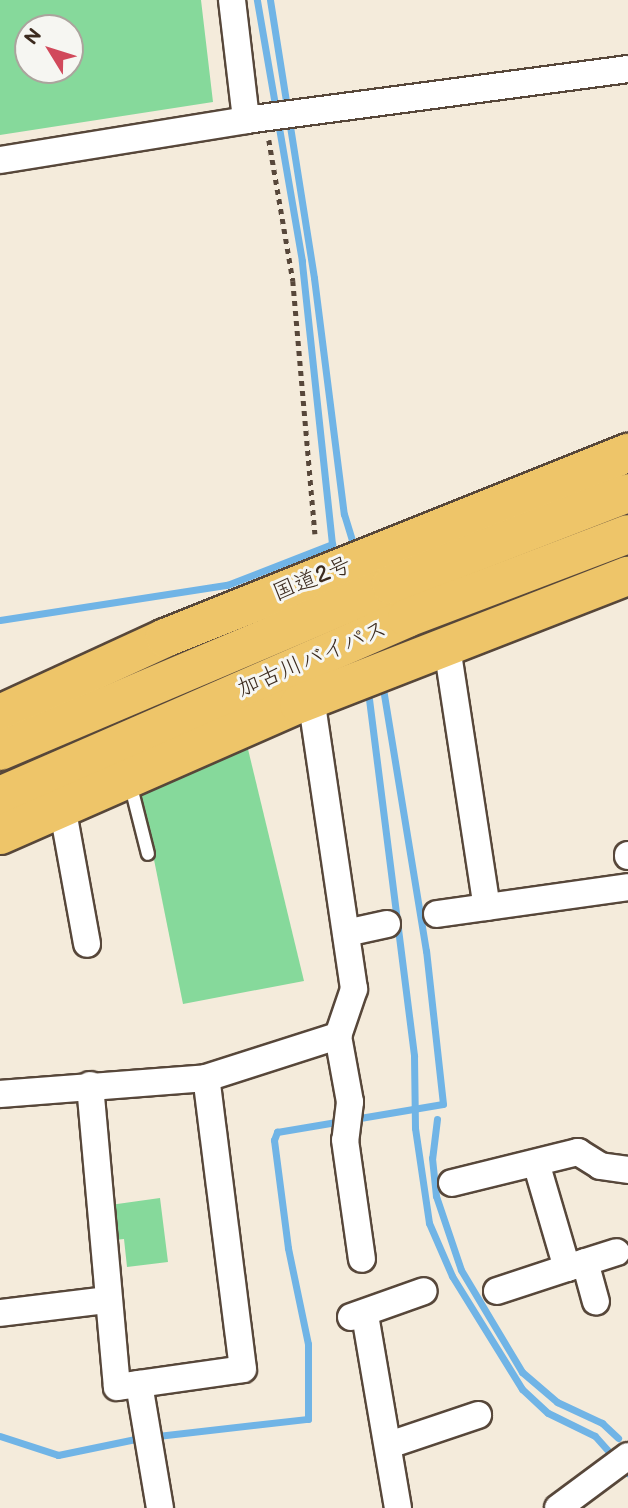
<!DOCTYPE html>
<meta charset="utf-8">
<style>
body{margin:0}
#map{position:relative;width:628px;height:1508px;overflow:hidden;background:#f4ebdb;font-family:"Balsamiq Sans","Klee One",sans-serif}
div>[style]{position:absolute}
[style*='--x']{left:calc(var(--x)*1px);top:calc(var(--y)*1px);width:calc(var(--w)*1px);rotate:calc(var(--a)*1deg)}
.green>*{inset:0;background:#86d99b}
.stream>*{height:7px;margin:-3.5px;padding:0 3.5px;transform-origin:3.5px;border-radius:3.5px;background:#70b4e6}
.path>*{height:4.5px;margin-top:-2.25px;transform-origin:0;background:repeating-linear-gradient(90deg,#57473a 0 5px,transparent 0 10px)}
.roads{filter:drop-shadow(2px 0 #57473a) drop-shadow(-2px 0 #57473a) drop-shadow(0 2px #57473a) drop-shadow(0 -2px #57473a)}
.lane>*{height:12px;margin:-6px;padding:0 6px;transform-origin:6px;border-radius:6px;background:#fff}
.street>*{height:26px;margin:-13px;padding:0 13px;transform-origin:13px;border-radius:13px;background:#fff}
.highway>*{height:38px;margin:-19px;padding:0 19px;transform-origin:19px;border-radius:19px;background:#eec569}
span{translate:-50% -50%;white-space:nowrap;text-align:center;line-height:1.15;-webkit-text-stroke:6px #f6f6f2;paint-order:stroke}
.street-label{font-size:23px;color:#3b2a1e}
.north{position:absolute;left:14px;top:14px;width:70px;height:70px;box-sizing:border-box;background:#f6f6f2;border:2px solid #aba49d;border-radius:50%;rotate:308deg;font-size:19px;font-weight:700;line-height:28px;text-align:center;color:#3b2a1e}
.north::after{content:'';display:block;margin:auto;width:24px;height:32px;background:#d1495b;clip-path:polygon(50% 0,100% 100%,50% 72%,0 100%)}
</style>
<div id="map">
<div class="green">
<i style="clip-path:polygon(evenodd,0 0,201px 0,213px 102px,0 135px,0 0,70px 28px,70px 70px,28px 70px,28px 28px,70px 28px)"></i>
<i style="clip-path:polygon(247px 745px,304px 981px,183px 1004px,140px 790px)"></i>
<i style="clip-path:polygon(160px 1198px,168px 1262px,127px 1267px,124px 1239px,115px 1240px,110px 1205px)"></i>
</div>
<div class="stream">
<i style="--x:270;--y:0;--w:281;--a:81"></i>
<i style="--x:314;--y:278;--w:238;--a:82.8"></i>
<i style="--x:344;--y:514;--w:31;--a:73"></i>
<i style="--x:0;--y:620;--w:230;--a:-8.8"></i>
<i style="--x:227;--y:585;--w:113;--a:-21.3"></i>
<i style="--x:332;--y:544;--w:285;--a:-96.1"></i>
<i style="--x:302;--y:261;--w:265;--a:-99.8"></i>
<i style="--x:369;--y:699;--w:360;--a:82.8"></i>
<i style="--x:414;--y:1056;--w:72;--a:89.2"></i>
<i style="--x:415;--y:1128;--w:96;--a:81.6"></i>
<i style="--x:429;--y:1223;--w:58;--a:66.5"></i>
<i style="--x:452;--y:1276;--w:133;--a:58.2"></i>
<i style="--x:522;--y:1389;--w:35;--a:43"></i>
<i style="--x:548;--y:1413;--w:52;--a:26.1"></i>
<i style="--x:595;--y:1436;--w:50;--a:48.3"></i>
<i style="--x:354;--y:1119;--w:90;--a:-9.6"></i>
<i style="--x:443;--y:1104;--w:154;--a:-96.3"></i>
<i style="--x:426;--y:951;--w:266;--a:-99.3"></i>
<i style="--x:437;--y:1119;--w:39;--a:97"></i>
<i style="--x:432;--y:1158;--w:38;--a:84"></i>
<i style="--x:436;--y:1196;--w:78;--a:71.3"></i>
<i style="--x:461;--y:1270;--w:119;--a:59.1"></i>
<i style="--x:522;--y:1372;--w:46;--a:40.6"></i>
<i style="--x:557;--y:1402;--w:50;--a:25"></i>
<i style="--x:602;--y:1423;--w:22;--a:43"></i>
<i style="--x:0;--y:1436;--w:61;--a:18.1"></i>
<i style="--x:58;--y:1455;--w:84;--a:-11.7"></i>
<i style="--x:140;--y:1438;--w:169;--a:-6.5"></i>
<i style="--x:308;--y:1419;--w:75;--a:-90"></i>
<i style="--x:308;--y:1344;--w:98;--a:-101.8"></i>
<i style="--x:288;--y:1248;--w:109;--a:-97.4"></i>
<i style="--x:274;--y:1140;--w:9;--a:-69"></i>
<i style="--x:277;--y:1132;--w:66;--a:-9.6"></i>
</div>
<div class="path">
<i style="--x:269;--y:140;--w:143;--a:80.3"></i>
<i style="--x:293;--y:281;--w:254;--a:85"></i>
</div>
<div class="roads">
<div class="lane">
<i style="--x:130;--y:783;--w:73;--a:75.8"></i>
</div>
<div class="street">
<i style="--x:232;--y:0;--w:121;--a:83.3"></i>
<i style="--x:0;--y:160;--w:249;--a:-9.2"></i>
<i style="--x:246;--y:120;--w:385;--a:-7.6"></i>
<i style="--x:447;--y:647;--w:263;--a:81.3"></i>
<i style="--x:62;--y:806;--w:140;--a:79.7"></i>
<i style="--x:628;--y:855;--w:1;--a:90"></i>
<i style="--x:437;--y:914;--w:193;--a:-8"></i>
<i style="--x:346;--y:933;--w:42;--a:-12.4"></i>
<i style="--x:338;--y:1036;--w:67;--a:79.7"></i>
<i style="--x:350;--y:1102;--w:38;--a:97"></i>
<i style="--x:345;--y:1140;--w:120;--a:81.9"></i>
<i style="--x:90;--y:1085;--w:303;--a:84.9"></i>
<i style="--x:117;--y:1387;--w:127;--a:-8.1"></i>
<i style="--x:243;--y:1369;--w:293;--a:-97.2"></i>
<i style="--x:0;--y:1094;--w:207;--a:-4.4"></i>
<i style="--x:206;--y:1078;--w:139;--a:-17.7"></i>
<i style="--x:338;--y:1036;--w:50;--a:-71.2"></i>
<i style="--x:354;--y:989;--w:293;--a:-98.4"></i>
<i style="--x:452;--y:1183;--w:130;--a:-13.8"></i>
<i style="--x:578;--y:1152;--w:26;--a:32"></i>
<i style="--x:600;--y:1166;--w:28;--a:8"></i>
<i style="--x:585;--y:1262;--w:41;--a:74.6"></i>
<i style="--x:567;--y:1268;--w:52;--a:-17.7"></i>
<i style="--x:497;--y:1291;--w:74;--a:-18.2"></i>
<i style="--x:567;--y:1268;--w:109;--a:-106.4"></i>
<i style="--x:0;--y:1313;--w:108;--a:-6.9"></i>
<i style="--x:365;--y:1315;--w:196;--a:80.3"></i>
<i style="--x:351;--y:1317;--w:77;--a:-19.6"></i>
<i style="--x:139;--y:1384;--w:126;--a:80.4"></i>
<i style="--x:389;--y:1445;--w:94;--a:-18.6"></i>
<i style="--x:558;--y:1508;--w:87;--a:-36.6"></i>
</div>
<div class="highway">
<i style="--x:0;--y:714;--w:182;--a:-24.7"></i>
<i style="--x:165;--y:638;--w:499;--a:-21.8"></i>
<i style="--x:0;--y:751;--w:425;--a:-23"></i>
<i style="--x:391;--y:585;--w:254;--a:-21.2"></i>
<i style="--x:0;--y:796;--w:444;--a:-23.6"></i>
<i style="--x:407;--y:618;--w:236;--a:-20.8"></i>
<i style="--x:0;--y:835;--w:326;--a:-23.7"></i>
<i style="--x:299;--y:704;--w:353;--a:-21.3"></i>
</div>
</div>
<div class="street-label">
<span style="left:312px;top:579px;rotate:-22deg">国道2号</span>
<span style="left:312px;top:659px;rotate:-23deg">加古川バイパス</span>
</div>
<div class="north">N</div>
</div>
